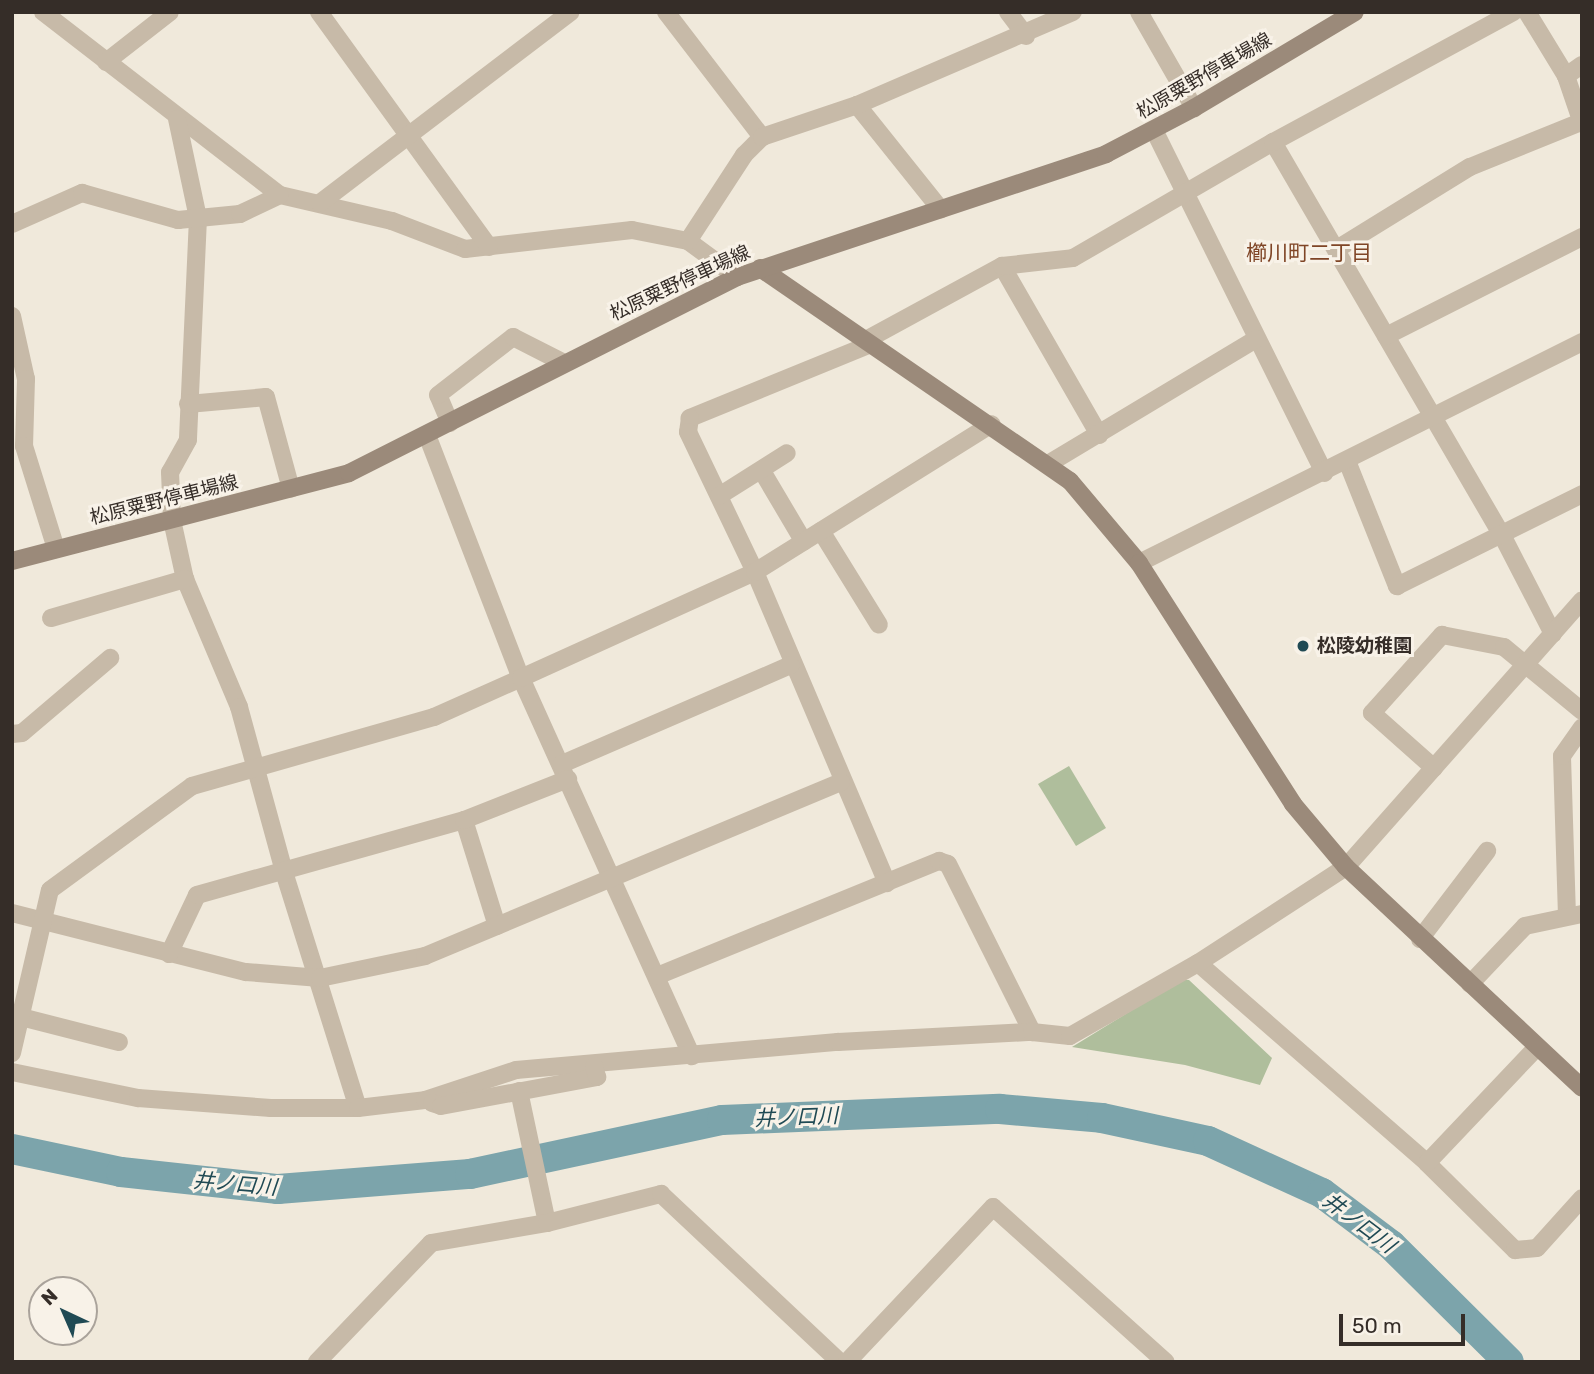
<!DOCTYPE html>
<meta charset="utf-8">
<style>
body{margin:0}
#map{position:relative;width:1594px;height:1374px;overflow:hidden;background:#f0e9db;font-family:Rubik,"Noto Sans JP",sans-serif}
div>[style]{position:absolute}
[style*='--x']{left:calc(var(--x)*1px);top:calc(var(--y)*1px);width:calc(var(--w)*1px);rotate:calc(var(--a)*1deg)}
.green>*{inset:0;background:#afbe9c}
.river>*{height:30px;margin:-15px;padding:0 15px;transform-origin:15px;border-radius:15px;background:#7ca4ab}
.street>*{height:18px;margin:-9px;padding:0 9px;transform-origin:9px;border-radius:9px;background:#c7baa8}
.secondary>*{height:18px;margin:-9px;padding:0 9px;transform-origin:9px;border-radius:9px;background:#9b8a7a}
.dots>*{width:19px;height:19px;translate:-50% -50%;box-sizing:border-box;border:4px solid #f8f2e8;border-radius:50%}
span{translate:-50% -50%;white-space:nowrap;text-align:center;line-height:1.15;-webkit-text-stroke:6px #f8f2e8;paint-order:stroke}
.street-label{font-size:19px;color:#352d28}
.poi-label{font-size:19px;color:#352d28;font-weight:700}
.left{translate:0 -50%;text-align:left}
.neighbourhood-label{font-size:21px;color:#7f4526}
.water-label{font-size:21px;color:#204a54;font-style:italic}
.frame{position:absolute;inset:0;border:14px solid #352d28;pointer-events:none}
.north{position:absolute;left:28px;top:1276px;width:70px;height:70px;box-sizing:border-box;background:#f8f2e8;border:2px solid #aaa39b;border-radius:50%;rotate:316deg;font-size:19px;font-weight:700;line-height:28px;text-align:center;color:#352d28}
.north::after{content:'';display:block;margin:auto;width:24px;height:32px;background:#204a54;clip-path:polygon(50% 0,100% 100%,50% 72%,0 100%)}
.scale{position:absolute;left:1339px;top:1314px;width:126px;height:32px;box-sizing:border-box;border:4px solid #352d28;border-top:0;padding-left:9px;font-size:21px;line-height:24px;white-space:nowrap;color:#352d28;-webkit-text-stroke:5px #f8f2e8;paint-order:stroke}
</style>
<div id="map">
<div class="green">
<i style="clip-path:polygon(1069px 766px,1106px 828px,1076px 846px,1038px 784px)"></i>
<i style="clip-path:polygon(1181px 980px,1189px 980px,1272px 1058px,1260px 1085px,1185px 1065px,1072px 1047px)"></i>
</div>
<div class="river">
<i style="--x:12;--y:1149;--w:111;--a:11.9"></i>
<i style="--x:121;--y:1172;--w:158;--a:6.2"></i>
<i style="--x:278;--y:1189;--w:193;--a:-4.5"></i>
<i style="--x:470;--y:1174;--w:258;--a:-12.1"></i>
<i style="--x:722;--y:1120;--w:278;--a:-2.3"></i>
<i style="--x:1000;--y:1109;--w:102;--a:5"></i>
<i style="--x:1102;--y:1118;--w:108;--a:12.2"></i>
<i style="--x:1208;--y:1141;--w:125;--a:24.5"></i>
<i style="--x:1322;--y:1193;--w:86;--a:37"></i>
<i style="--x:1391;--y:1245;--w:166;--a:44.8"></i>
</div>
<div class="street">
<i style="--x:43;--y:12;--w:299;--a:37.7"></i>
<i style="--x:280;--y:195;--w:115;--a:13.1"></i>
<i style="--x:392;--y:221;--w:78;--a:21"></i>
<i style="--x:465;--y:249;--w:168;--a:-6.5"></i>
<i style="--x:632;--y:230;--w:57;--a:11.1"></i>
<i style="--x:688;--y:241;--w:61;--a:36.3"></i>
<i style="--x:319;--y:12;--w:290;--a:54.1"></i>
<i style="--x:666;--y:12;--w:158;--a:52.5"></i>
<i style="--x:1008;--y:12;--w:30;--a:53"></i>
<i style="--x:1139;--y:12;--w:111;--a:60.2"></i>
<i style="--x:1527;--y:12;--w:75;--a:58.6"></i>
<i style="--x:1566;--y:76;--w:50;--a:71.2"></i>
<i style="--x:106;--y:62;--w:81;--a:-38"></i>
<i style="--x:1566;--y:76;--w:19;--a:-35"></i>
<i style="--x:857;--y:105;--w:134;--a:51.3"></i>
<i style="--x:177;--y:119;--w:101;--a:78"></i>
<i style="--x:198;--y:218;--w:222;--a:92.6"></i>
<i style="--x:188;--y:440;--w:37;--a:119"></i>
<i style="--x:170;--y:472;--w:48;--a:87.6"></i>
<i style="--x:172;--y:520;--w:60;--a:77.6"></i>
<i style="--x:185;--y:579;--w:139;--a:67.1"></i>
<i style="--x:239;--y:707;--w:171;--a:74.7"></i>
<i style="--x:284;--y:872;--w:247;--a:72.6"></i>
<i style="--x:1154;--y:130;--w:383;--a:63.6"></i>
<i style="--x:1273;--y:142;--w:457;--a:59.8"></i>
<i style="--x:1503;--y:537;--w:109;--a:62.7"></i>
<i style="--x:320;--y:203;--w:315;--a:-37.3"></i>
<i style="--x:12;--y:224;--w:77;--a:-23.9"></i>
<i style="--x:82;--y:193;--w:100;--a:15.7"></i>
<i style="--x:178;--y:220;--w:62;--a:-5.5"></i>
<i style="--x:240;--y:214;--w:44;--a:-25.4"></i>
<i style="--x:688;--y:241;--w:103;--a:-56.9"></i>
<i style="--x:744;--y:155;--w:25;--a:-45"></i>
<i style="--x:762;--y:137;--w:100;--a:-18.6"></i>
<i style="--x:857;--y:105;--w:235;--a:-23.3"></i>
<i style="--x:1337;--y:249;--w:156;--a:-31.7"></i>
<i style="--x:1470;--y:167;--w:120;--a:-22.1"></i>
<i style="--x:1002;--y:266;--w:195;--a:60.1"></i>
<i style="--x:12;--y:316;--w:65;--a:77.5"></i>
<i style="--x:26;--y:379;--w:67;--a:91.7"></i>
<i style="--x:24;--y:446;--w:108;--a:72.7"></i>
<i style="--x:1386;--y:336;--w:220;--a:-26.8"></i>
<i style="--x:866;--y:340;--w:155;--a:-28.6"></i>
<i style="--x:1002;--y:266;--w:71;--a:-6.4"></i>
<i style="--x:1073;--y:258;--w:231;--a:-30.1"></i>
<i style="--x:1273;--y:142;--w:273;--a:-28.4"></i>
<i style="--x:871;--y:344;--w:196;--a:157.8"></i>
<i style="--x:690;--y:418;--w:14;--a:98"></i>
<i style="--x:688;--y:432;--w:155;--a:64.4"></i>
<i style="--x:755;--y:572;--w:338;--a:67"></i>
<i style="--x:188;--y:404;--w:78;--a:-5.1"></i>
<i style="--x:266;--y:397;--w:95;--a:74.8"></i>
<i style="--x:450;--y:423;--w:30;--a:-113"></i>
<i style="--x:438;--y:395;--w:95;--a:-37.7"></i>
<i style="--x:513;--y:337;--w:57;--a:27"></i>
<i style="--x:427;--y:435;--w:261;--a:68.9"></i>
<i style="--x:521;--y:678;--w:415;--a:65.7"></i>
<i style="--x:1347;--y:461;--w:135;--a:68.2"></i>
<i style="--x:1397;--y:586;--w:207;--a:-26.4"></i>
<i style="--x:1048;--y:464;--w:243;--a:-31"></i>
<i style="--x:762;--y:471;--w:82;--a:59.4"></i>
<i style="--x:719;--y:496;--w:80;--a:-32.3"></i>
<i style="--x:821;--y:531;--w:110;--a:58.3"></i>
<i style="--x:1139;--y:563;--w:495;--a:-26.5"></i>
<i style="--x:51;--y:618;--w:140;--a:-16.2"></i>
<i style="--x:12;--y:734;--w:10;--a:-6"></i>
<i style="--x:22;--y:733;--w:116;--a:-40.4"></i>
<i style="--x:562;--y:764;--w:249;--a:-23.4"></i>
<i style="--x:1434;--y:768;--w:83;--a:-138.4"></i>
<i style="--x:1372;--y:713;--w:105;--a:-48.1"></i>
<i style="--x:1442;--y:635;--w:63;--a:11"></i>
<i style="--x:1504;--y:647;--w:101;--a:39.4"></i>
<i style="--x:464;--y:820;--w:111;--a:72.7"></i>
<i style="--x:12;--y:913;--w:241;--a:14.2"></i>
<i style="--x:246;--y:972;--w:74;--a:4.6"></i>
<i style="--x:320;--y:978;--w:107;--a:-11.8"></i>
<i style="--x:425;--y:956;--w:451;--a:-22.7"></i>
<i style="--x:1567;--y:916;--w:160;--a:-91.8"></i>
<i style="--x:1562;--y:756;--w:35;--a:-55"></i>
<i style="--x:1420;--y:939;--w:111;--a:-52.7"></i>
<i style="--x:169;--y:954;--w:65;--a:-64.6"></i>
<i style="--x:197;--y:895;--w:277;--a:-15.7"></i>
<i style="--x:464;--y:820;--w:112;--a:-21.5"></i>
<i style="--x:1198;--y:963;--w:304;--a:41.1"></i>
<i style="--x:1427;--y:1163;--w:124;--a:44.7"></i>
<i style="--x:1515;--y:1250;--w:22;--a:-5"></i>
<i style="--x:1537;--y:1248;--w:67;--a:-48"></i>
<i style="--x:657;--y:976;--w:305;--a:-22.2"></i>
<i style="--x:939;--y:861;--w:9;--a:18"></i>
<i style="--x:948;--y:864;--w:188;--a:63.4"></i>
<i style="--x:1470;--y:984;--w:80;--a:-46.5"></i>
<i style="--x:1525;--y:926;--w:58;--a:-11.9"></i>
<i style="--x:21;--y:1017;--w:101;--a:14.3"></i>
<i style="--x:12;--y:1053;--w:167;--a:-76.9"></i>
<i style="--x:50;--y:890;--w:176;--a:-36.2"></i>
<i style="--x:192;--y:786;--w:252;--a:-15.9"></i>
<i style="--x:434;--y:717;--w:95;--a:-24.1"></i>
<i style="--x:521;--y:678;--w:257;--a:-24.4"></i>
<i style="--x:755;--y:572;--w:279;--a:-32"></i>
<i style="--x:12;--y:1072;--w:129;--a:11.7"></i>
<i style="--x:138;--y:1098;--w:133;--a:4.3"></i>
<i style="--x:271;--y:1108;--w:87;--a:0"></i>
<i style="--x:358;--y:1108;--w:67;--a:-6.8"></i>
<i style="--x:425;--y:1100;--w:96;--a:-18.2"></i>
<i style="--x:516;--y:1070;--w:323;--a:-5"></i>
<i style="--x:838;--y:1042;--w:194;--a:-3"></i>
<i style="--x:1032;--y:1032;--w:38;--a:6"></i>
<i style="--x:1070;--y:1036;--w:147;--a:-29.7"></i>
<i style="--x:1198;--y:963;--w:176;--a:-33"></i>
<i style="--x:1346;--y:867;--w:356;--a:-48.5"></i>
<i style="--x:519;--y:1091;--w:135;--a:78"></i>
<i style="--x:432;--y:1103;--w:9;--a:18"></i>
<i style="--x:441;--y:1106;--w:159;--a:-10.5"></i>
<i style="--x:597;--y:1077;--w:11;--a:-105"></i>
<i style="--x:1427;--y:1163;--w:160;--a:-46.5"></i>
<i style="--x:317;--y:1362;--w:165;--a:-46.2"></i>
<i style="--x:431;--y:1243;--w:118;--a:-9.8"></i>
<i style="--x:547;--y:1223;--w:118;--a:-14.3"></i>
<i style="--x:661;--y:1194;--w:245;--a:43.2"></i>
<i style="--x:847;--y:1362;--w:213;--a:-46.7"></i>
<i style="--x:993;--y:1207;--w:232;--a:41.9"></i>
</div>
<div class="secondary">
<i style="--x:760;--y:268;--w:376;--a:34.5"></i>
<i style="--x:1070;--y:481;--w:107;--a:49.9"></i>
<i style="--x:1139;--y:563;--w:286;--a:57.4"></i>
<i style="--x:1293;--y:804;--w:82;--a:49.9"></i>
<i style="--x:1346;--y:867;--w:323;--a:43.1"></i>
<i style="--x:12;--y:561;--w:348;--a:-14.6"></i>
<i style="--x:349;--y:473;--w:435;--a:-26.8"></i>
<i style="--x:737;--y:277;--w:389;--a:-18.4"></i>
<i style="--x:1106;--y:154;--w:99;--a:-27.6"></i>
<i style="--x:1194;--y:108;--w:187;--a:-30.8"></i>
</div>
<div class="dots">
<i style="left:1303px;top:646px;background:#204a54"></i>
</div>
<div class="street-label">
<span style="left:1204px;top:76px;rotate:-30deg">松原粟野停車場線</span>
<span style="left:680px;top:283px;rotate:-25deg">松原粟野停車場線</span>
<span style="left:164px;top:500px;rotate:-14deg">松原粟野停車場線</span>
</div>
<div class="poi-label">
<span class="left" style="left:1317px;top:646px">松陵幼稚園</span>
</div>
<div class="neighbourhood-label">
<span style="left:1309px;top:253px">櫛川町二丁目</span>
</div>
<div class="water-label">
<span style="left:796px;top:1117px;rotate:-2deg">井ノ口川</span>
<span style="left:235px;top:1184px;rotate:5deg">井ノ口川</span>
<span style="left:1359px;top:1223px;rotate:37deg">井ノ口川</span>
</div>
<div class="frame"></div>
<div class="north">N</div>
<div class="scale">50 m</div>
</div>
